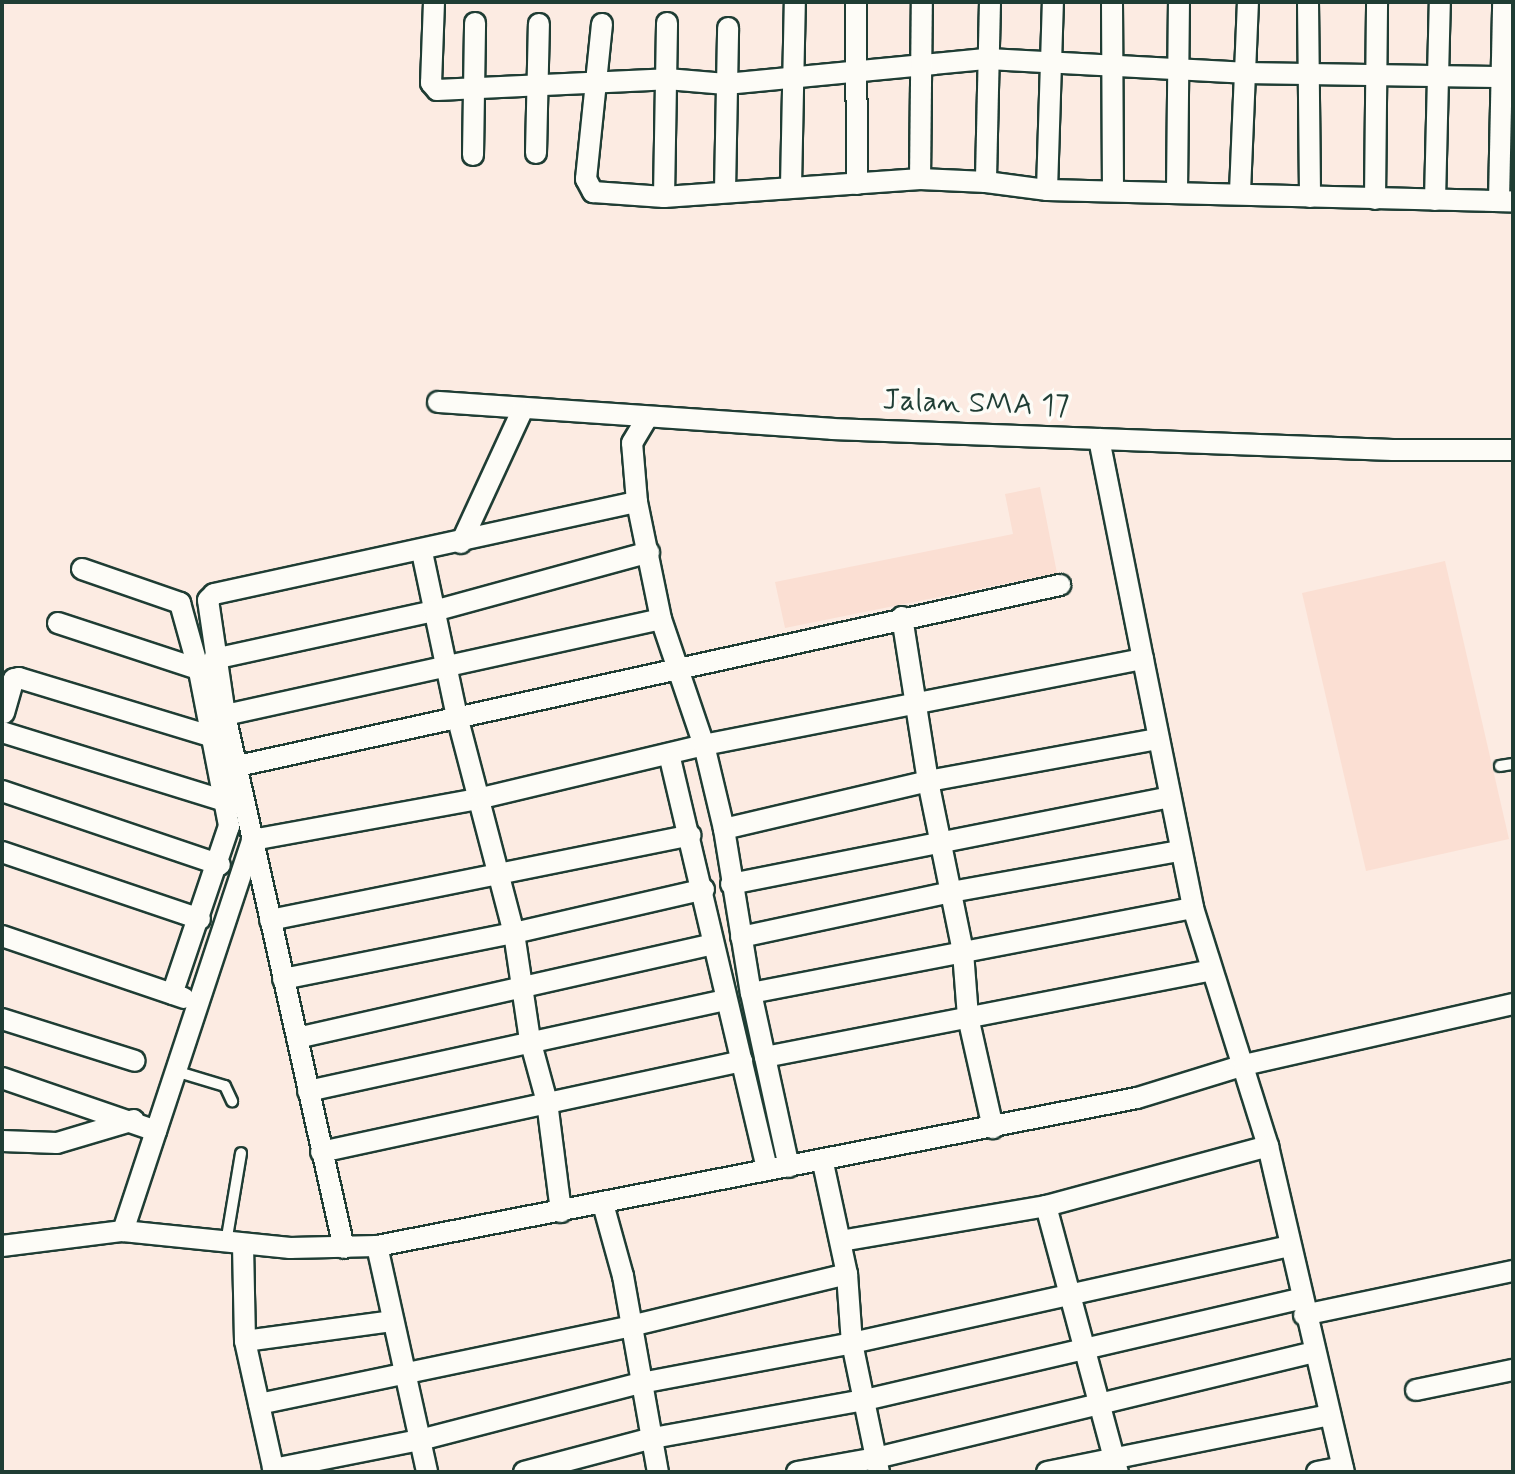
<!DOCTYPE html>
<style>
body{margin:0}
#map{position:relative;width:1515px;height:1474px;overflow:hidden;background:#fcebe2;font-family:Mynerve,sans-serif}
div>[style]{position:absolute}
[style*='--x']{left:calc(var(--x)*1px);top:calc(var(--y)*1px);width:calc(var(--w)*1px);rotate:calc(var(--a)*1deg)}
.built>*{inset:0;background:#fbdfd3}
.roads{filter:drop-shadow(2px 0 #1f3d34) drop-shadow(-2px 0 #1f3d34) drop-shadow(0 2px #1f3d34) drop-shadow(0 -2px #1f3d34)}
.lane>*{height:10px;margin:-5px;padding:0 5px;transform-origin:5px;border-radius:5px;background:#fdfcf7}
.street>*{height:20px;margin:-10px;padding:0 10px;transform-origin:10px;border-radius:10px;background:#fdfcf7}
span{translate:-50% -50%;white-space:nowrap;text-align:center;line-height:1.15;-webkit-text-stroke:7px #fdfcf7;paint-order:stroke}
.street-label{font-size:30px;color:#1f3d34}
.frame{position:absolute;inset:0;border:4px solid #1f3d34;pointer-events:none}
</style>
<div id="map">
<div class="built">
<i style="clip-path:polygon(1040px 487px,1057px 573px,785px 628px,775px 582px,1013px 534px,1005px 494px)"></i>
<i style="clip-path:polygon(1445px 561px,1509px 839px,1366px 871px,1302px 593px)"></i>
</div>
<div class="roads">
<div class="lane">
<i style="--x:1500;--y:766;--w:13;--a:-9"></i>
<i style="--x:175;--y:1071;--w:52;--a:16.7"></i>
<i style="--x:225;--y:1086;--w:17;--a:65"></i>
<i style="--x:226;--y:1243;--w:91;--a:-80.5"></i>
</div>
<div class="street">
<i style="--x:434;--y:2;--w:81;--a:92.1"></i>
<i style="--x:431;--y:83;--w:9;--a:49"></i>
<i style="--x:437;--y:90;--w:230;--a:-2.7"></i>
<i style="--x:667;--y:79;--w:59;--a:4.8"></i>
<i style="--x:726;--y:84;--w:263;--a:-5.5"></i>
<i style="--x:988;--y:59;--w:256;--a:3.1"></i>
<i style="--x:1244;--y:73;--w:269;--a:0.9"></i>
<i style="--x:856;--y:2;--w:182;--a:89.7"></i>
<i style="--x:990;--y:2;--w:180;--a:91.3"></i>
<i style="--x:986;--y:182;--w:62;--a:7.5"></i>
<i style="--x:1047;--y:190;--w:466;--a:1.4"></i>
<i style="--x:1112;--y:2;--w:188;--a:89.7"></i>
<i style="--x:1308;--y:2;--w:195;--a:89.4"></i>
<i style="--x:602;--y:24;--w:156;--a:95.9"></i>
<i style="--x:586;--y:179;--w:15;--a:62"></i>
<i style="--x:593;--y:192;--w:71;--a:4"></i>
<i style="--x:664;--y:197;--w:257;--a:-4"></i>
<i style="--x:920;--y:179;--w:66;--a:2.6"></i>
<i style="--x:536;--y:153;--w:129;--a:-88.7"></i>
<i style="--x:473;--y:155;--w:132;--a:-89.1"></i>
<i style="--x:920;--y:179;--w:177;--a:-89.4"></i>
<i style="--x:791;--y:186;--w:184;--a:-88.8"></i>
<i style="--x:1047;--y:190;--w:188;--a:-88.2"></i>
<i style="--x:725;--y:191;--w:163;--a:-88.9"></i>
<i style="--x:1177;--y:191;--w:189;--a:-89.4"></i>
<i style="--x:1240;--y:192;--w:190;--a:-87.6"></i>
<i style="--x:664;--y:197;--w:174;--a:-89"></i>
<i style="--x:1375;--y:199;--w:197;--a:-89.4"></i>
<i style="--x:1435;--y:200;--w:198;--a:-88.6"></i>
<i style="--x:1499;--y:201;--w:199;--a:-88.8"></i>
<i style="--x:438;--y:402;--w:395;--a:3.9"></i>
<i style="--x:832;--y:429;--w:561;--a:2.14"></i>
<i style="--x:1393;--y:450;--w:120;--a:0"></i>
<i style="--x:1099;--y:439;--w:224;--a:78.7"></i>
<i style="--x:637;--y:502;--w:59;--a:-94.8"></i>
<i style="--x:632;--y:443;--w:29;--a:-59"></i>
<i style="--x:461;--y:543;--w:145;--a:-65.2"></i>
<i style="--x:422;--y:552;--w:168;--a:78"></i>
<i style="--x:457;--y:716;--w:224;--a:75.3"></i>
<i style="--x:514;--y:933;--w:108;--a:81.5"></i>
<i style="--x:530;--y:1040;--w:64;--a:74.7"></i>
<i style="--x:547;--y:1102;--w:111;--a:82.7"></i>
<i style="--x:82;--y:569;--w:104;--a:19.1"></i>
<i style="--x:180;--y:603;--w:71;--a:74.4"></i>
<i style="--x:199;--y:671;--w:158;--a:79"></i>
<i style="--x:229;--y:826;--w:177;--a:108.7"></i>
<i style="--x:902;--y:617;--w:166;--a:81"></i>
<i style="--x:928;--y:781;--w:175;--a:78.4"></i>
<i style="--x:963;--y:952;--w:65;--a:85.6"></i>
<i style="--x:968;--y:1017;--w:114;--a:77.3"></i>
<i style="--x:58;--y:623;--w:157;--a:18.2"></i>
<i style="--x:214;--y:659;--w:225;--a:-12.3"></i>
<i style="--x:434;--y:611;--w:223;--a:-15.3"></i>
<i style="--x:4;--y:713;--w:35;--a:-74"></i>
<i style="--x:14;--y:679;--w:5;--a:-11"></i>
<i style="--x:19;--y:678;--w:213;--a:16.9"></i>
<i style="--x:225;--y:715;--w:446;--a:-12.4"></i>
<i style="--x:2;--y:732;--w:243;--a:17.2"></i>
<i style="--x:669;--y:754;--w:427;--a:76.7"></i>
<i style="--x:238;--y:766;--w:842;--a:-12.42"></i>
<i style="--x:2;--y:791;--w:230;--a:18.7"></i>
<i style="--x:724;--y:829;--w:210;--a:-13.2"></i>
<i style="--x:928;--y:781;--w:232;--a:-10.4"></i>
<i style="--x:2;--y:852;--w:209;--a:18.7"></i>
<i style="--x:731;--y:884;--w:448;--a:-11.2"></i>
<i style="--x:270;--y:920;--w:429;--a:-11.4"></i>
<i style="--x:2;--y:936;--w:192;--a:18.8"></i>
<i style="--x:741;--y:937;--w:215;--a:-12.1"></i>
<i style="--x:951;--y:892;--w:233;--a:-10.2"></i>
<i style="--x:283;--y:979;--w:236;--a:-11.3"></i>
<i style="--x:514;--y:933;--w:195;--a:-13"></i>
<i style="--x:751;--y:993;--w:450;--a:-10.9"></i>
<i style="--x:2;--y:1019;--w:139;--a:17.5"></i>
<i style="--x:297;--y:1038;--w:426;--a:-12.7"></i>
<i style="--x:765;--y:1057;--w:455;--a:-11"></i>
<i style="--x:2;--y:1078;--w:163;--a:19"></i>
<i style="--x:308;--y:1091;--w:426;--a:-12.3"></i>
<i style="--x:2;--y:1141;--w:55;--a:2.1"></i>
<i style="--x:57;--y:1143;--w:80;--a:-16.6"></i>
<i style="--x:321;--y:1152;--w:431;--a:-12.2"></i>
<i style="--x:823;--y:1163;--w:114;--a:77.8"></i>
<i style="--x:847;--y:1274;--w:69;--a:85.9"></i>
<i style="--x:852;--y:1343;--w:132;--a:78.2"></i>
<i style="--x:603;--y:1204;--w:75;--a:74.5"></i>
<i style="--x:623;--y:1276;--w:199;--a:79.9"></i>
<i style="--x:1046;--y:1206;--w:276;--a:74.9"></i>
<i style="--x:123;--y:1231;--w:412;--a:-71.7"></i>
<i style="--x:252;--y:840;--w:234;--a:-10.3"></i>
<i style="--x:482;--y:798;--w:228;--a:-13.4"></i>
<i style="--x:704;--y:745;--w:447;--a:-11.1"></i>
<i style="--x:1143;--y:659;--w:254;--a:78.6"></i>
<i style="--x:1193;--y:908;--w:250;--a:72.5"></i>
<i style="--x:1268;--y:1146;--w:335;--a:76.9"></i>
<i style="--x:841;--y:1241;--w:208;--a:-9.7"></i>
<i style="--x:1046;--y:1206;--w:230;--a:-15.1"></i>
<i style="--x:243;--y:1245;--w:96;--a:88.8"></i>
<i style="--x:245;--y:1341;--w:134;--a:77.5"></i>
<i style="--x:2;--y:1246;--w:122;--a:-7.1"></i>
<i style="--x:123;--y:1231;--w:168;--a:5.8"></i>
<i style="--x:290;--y:1248;--w:87;--a:-1.3"></i>
<i style="--x:377;--y:1246;--w:774;--a:-11.02"></i>
<i style="--x:1137;--y:1098;--w:112;--a:-17.1"></i>
<i style="--x:1244;--y:1065;--w:276;--a:-12.8"></i>
<i style="--x:377;--y:1246;--w:231;--a:77.5"></i>
<i style="--x:344;--y:1248;--w:546;--a:-102.59"></i>
<i style="--x:225;--y:715;--w:116;--a:-98.4"></i>
<i style="--x:208;--y:600;--w:8;--a:-45"></i>
<i style="--x:214;--y:594;--w:433;--a:-12.3"></i>
<i style="--x:637;--y:502;--w:119;--a:78.4"></i>
<i style="--x:661;--y:619;--w:133;--a:71.2"></i>
<i style="--x:704;--y:745;--w:86;--a:76.6"></i>
<i style="--x:724;--y:829;--w:166;--a:80.7"></i>
<i style="--x:751;--y:993;--w:178;--a:77.7"></i>
<i style="--x:1304;--y:1315;--w:214;--a:-11.9"></i>
<i style="--x:245;--y:1341;--w:148;--a:-7.7"></i>
<i style="--x:1416;--y:1390;--w:99;--a:-11.7"></i>
<i style="--x:259;--y:1404;--w:380;--a:-11.8"></i>
<i style="--x:631;--y:1326;--w:222;--a:-13.5"></i>
<i style="--x:273;--y:1469;--w:150;--a:-11.2"></i>
<i style="--x:420;--y:1440;--w:228;--a:-14.5"></i>
<i style="--x:641;--y:1383;--w:215;--a:-10.7"></i>
<i style="--x:852;--y:1343;--w:447;--a:-12.5"></i>
<i style="--x:524;--y:1472;--w:133;--a:-14.8"></i>
<i style="--x:653;--y:1438;--w:215;--a:-10.2"></i>
<i style="--x:865;--y:1400;--w:447;--a:-13.1"></i>
<i style="--x:797;--y:1472;--w:80;--a:-10"></i>
<i style="--x:876;--y:1458;--w:451;--a:-13.6"></i>
<i style="--x:1047;--y:1472;--w:289;--a:-11.4"></i>
<i style="--x:1317;--y:1472;--w:26;--a:-11"></i>
</div>
</div>
<div class="street-label">
<span style="left:976px;top:404px;rotate:2deg">Jalan SMA 17</span>
</div>
<div class="frame"></div>
</div>
